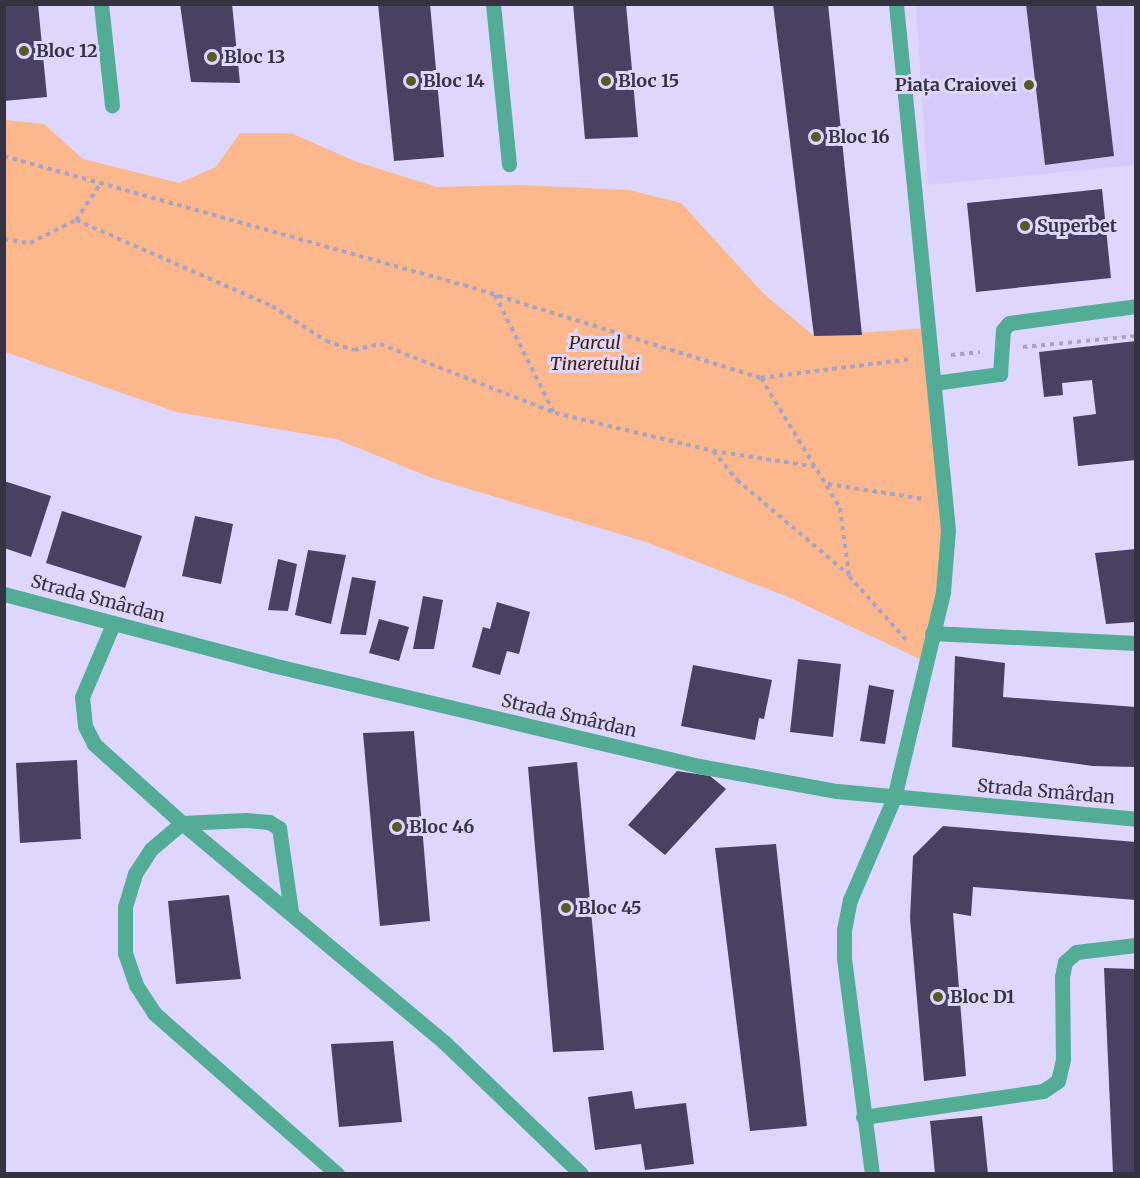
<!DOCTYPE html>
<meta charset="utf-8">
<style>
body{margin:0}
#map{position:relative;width:1140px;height:1178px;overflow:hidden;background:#ded6fd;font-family:Merriweather,serif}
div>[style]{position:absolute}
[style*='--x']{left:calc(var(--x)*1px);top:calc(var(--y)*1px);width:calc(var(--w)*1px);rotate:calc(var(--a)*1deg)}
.built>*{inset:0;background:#d5cbfa}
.green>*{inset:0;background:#fcb88c}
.building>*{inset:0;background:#494161}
.path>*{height:4px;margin-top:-2px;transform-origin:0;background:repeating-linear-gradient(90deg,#a9a3c3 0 4.5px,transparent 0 9px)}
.service>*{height:15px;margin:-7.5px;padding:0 7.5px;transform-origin:7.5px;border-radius:7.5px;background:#53ad96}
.minor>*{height:15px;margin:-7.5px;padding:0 7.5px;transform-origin:7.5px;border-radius:7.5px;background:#53ad96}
.dots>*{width:16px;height:16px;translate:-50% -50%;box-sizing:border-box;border:3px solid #ded6fd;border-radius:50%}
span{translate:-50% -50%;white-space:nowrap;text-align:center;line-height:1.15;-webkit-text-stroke:6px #ded6fd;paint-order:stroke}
.poi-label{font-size:18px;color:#353241;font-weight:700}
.left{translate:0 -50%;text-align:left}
.right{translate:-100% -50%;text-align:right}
.park-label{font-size:18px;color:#431d00;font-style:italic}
.street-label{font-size:18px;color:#353241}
.frame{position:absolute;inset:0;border:6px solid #353241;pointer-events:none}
</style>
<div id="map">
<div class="built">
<i style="clip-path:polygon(916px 5px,1135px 5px,1135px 165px,928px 185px)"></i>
</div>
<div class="green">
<i style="clip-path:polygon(4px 120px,44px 124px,83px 159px,179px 183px,216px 167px,240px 133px,291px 133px,357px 162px,437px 187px,520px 185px,629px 190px,681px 203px,764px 294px,814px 336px,928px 328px,948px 530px,924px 661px,788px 597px,643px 541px,432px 478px,336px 439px,176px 412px,5px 352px)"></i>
</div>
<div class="building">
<i style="clip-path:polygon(4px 4px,38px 4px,47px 97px,4px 101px)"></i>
<i style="clip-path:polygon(180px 4px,232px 4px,240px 83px,191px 82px)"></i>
<i style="clip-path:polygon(378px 4px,430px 4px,444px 157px,394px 161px)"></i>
<i style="clip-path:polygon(573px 4px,626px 4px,638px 137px,585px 139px)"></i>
<i style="clip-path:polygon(773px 4px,828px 4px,862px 335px,814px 336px)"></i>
<i style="clip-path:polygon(1026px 4px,1096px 4px,1114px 156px,1045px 165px)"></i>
<i style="clip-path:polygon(1102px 189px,1111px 278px,976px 292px,967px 203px)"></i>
<i style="clip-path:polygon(1136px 341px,1136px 460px,1078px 466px,1073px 417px,1096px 414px,1092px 380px,1062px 383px,1063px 395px,1044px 397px,1039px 352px)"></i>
<i style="clip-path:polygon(4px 481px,51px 496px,31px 557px,4px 548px)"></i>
<i style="clip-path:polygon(62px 511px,142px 536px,125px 588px,46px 563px)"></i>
<i style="clip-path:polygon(195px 516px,233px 524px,221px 584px,182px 576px)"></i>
<i style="clip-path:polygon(1136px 549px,1136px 622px,1106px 624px,1095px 553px)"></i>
<i style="clip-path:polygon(308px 550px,346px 555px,331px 624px,295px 615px)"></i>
<i style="clip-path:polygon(278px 559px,297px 564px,288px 611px,268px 610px)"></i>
<i style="clip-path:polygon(352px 577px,376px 581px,366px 635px,340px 634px)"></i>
<i style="clip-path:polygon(423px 596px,443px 600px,434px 649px,413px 649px)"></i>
<i style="clip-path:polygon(497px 602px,530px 612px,519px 654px,507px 651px,500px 675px,472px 667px,483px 627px,490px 629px)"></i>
<i style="clip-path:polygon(379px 619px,409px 627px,399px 661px,369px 653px)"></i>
<i style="clip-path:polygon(955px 656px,1005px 663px,1003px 697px,1136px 707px,1136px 767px,1093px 766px,952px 747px)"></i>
<i style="clip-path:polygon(798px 659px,841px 664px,833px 737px,790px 732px)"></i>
<i style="clip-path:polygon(693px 665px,772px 680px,764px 719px,759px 718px,755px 740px,681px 726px)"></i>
<i style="clip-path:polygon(869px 685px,894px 690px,885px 744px,860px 741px)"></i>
<i style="clip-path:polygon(414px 731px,430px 921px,380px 926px,363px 733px)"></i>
<i style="clip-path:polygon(77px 760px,81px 839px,20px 843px,16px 763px)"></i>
<i style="clip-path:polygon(577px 762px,604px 1050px,553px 1052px,528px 767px)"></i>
<i style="clip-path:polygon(677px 771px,710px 776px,726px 789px,665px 855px,628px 825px)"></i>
<i style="clip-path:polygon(943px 826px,1136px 842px,1136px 900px,973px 887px,971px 916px,953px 913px,966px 1076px,924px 1081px,910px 918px,913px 856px)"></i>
<i style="clip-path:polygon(776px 844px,807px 1126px,750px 1131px,715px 848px)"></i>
<i style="clip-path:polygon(229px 895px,241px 979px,176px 984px,168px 901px)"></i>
<i style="clip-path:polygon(1104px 968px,1136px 969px,1136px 1174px,1113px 1174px)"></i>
<i style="clip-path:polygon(393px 1041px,402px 1122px,339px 1127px,331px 1044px)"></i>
<i style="clip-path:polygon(632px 1091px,635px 1109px,686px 1103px,694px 1164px,645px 1170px,641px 1144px,595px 1150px,588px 1097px)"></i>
<i style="clip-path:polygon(982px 1116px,988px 1174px,935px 1174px,930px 1121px)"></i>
</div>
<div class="path">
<i style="--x:4;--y:156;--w:478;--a:15.7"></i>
<i style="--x:464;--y:285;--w:311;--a:17.4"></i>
<i style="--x:761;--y:378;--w:152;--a:58.7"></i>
<i style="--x:840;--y:508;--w:69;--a:82.5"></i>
<i style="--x:849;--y:576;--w:89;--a:48.2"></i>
<i style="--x:76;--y:220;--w:214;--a:23.7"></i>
<i style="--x:272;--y:306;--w:64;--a:32.9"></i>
<i style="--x:326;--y:341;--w:29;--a:18"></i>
<i style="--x:354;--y:350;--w:27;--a:-13"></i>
<i style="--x:380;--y:344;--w:188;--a:21.5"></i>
<i style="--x:555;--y:413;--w:163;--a:13.5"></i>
<i style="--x:713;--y:451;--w:105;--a:8.7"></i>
<i style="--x:4;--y:239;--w:26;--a:9"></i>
<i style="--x:30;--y:243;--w:51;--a:-26.6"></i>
<i style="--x:76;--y:220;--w:45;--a:-56"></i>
<i style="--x:495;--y:295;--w:132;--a:63.4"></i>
<i style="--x:1023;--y:347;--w:114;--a:-5.6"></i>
<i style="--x:951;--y:355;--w:29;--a:-6"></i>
<i style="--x:761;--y:378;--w:151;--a:-7.2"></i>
<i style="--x:713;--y:451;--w:38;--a:50"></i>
<i style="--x:737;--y:480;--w:147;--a:40.3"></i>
<i style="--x:828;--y:484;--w:97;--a:8.9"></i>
</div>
<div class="service">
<i style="--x:101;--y:4;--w:102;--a:83.8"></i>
<i style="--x:493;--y:4;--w:161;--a:84.3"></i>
<i style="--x:934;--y:383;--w:67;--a:-7.8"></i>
<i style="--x:1000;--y:374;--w:44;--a:-86.1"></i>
<i style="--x:1003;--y:330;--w:9;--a:-49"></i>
<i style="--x:1009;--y:323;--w:128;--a:-7.6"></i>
<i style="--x:932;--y:633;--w:204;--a:2.8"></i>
<i style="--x:182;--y:823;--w:64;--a:-2.7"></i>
<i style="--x:246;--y:820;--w:23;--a:5"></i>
<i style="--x:269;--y:822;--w:12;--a:31"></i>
<i style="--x:279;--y:828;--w:84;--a:81.8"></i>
</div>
<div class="minor">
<i style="--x:4;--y:594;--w:277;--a:14.8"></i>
<i style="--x:272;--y:665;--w:439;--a:13.3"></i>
<i style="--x:699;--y:766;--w:140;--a:10.3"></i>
<i style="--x:837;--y:791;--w:300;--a:5.3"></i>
<i style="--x:113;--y:624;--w:79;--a:113"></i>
<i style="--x:82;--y:697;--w:29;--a:84"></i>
<i style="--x:85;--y:726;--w:20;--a:63"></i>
<i style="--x:94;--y:744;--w:118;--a:41.9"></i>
<i style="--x:182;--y:823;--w:341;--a:39.9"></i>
<i style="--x:444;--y:1042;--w:190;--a:43.9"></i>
<i style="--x:182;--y:823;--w:40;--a:140"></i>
<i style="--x:151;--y:849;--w:30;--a:123"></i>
<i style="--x:135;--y:874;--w:34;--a:107"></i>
<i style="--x:125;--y:907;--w:46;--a:90"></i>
<i style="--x:125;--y:953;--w:34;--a:71"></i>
<i style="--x:136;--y:985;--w:33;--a:57"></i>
<i style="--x:154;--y:1013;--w:244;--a:41.3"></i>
<i style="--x:863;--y:1117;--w:182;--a:-8.2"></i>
<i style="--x:1043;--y:1091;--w:18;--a:-34"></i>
<i style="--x:1058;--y:1081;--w:23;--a:-77"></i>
<i style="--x:1063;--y:1059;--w:82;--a:-90.7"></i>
<i style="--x:1062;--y:977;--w:15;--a:-79"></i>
<i style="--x:1065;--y:962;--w:15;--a:-42"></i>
<i style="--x:1076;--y:952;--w:60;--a:-6.7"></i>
<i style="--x:872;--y:1174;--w:219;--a:-97.4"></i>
<i style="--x:844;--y:957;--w:27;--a:-90"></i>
<i style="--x:844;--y:930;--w:31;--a:-79"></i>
<i style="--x:850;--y:900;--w:111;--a:-66.7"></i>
<i style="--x:894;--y:798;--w:212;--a:-76.6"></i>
<i style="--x:943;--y:592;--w:62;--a:-85.4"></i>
<i style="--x:948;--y:530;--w:529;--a:-95.65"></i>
</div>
<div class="dots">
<i style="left:24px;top:51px;background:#555a28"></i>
<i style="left:212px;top:57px;background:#555a28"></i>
<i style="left:411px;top:81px;background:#555a28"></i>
<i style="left:606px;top:81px;background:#555a28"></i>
<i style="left:1029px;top:85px;background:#555a28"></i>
<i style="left:816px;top:137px;background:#555a28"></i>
<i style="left:1025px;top:226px;background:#555a28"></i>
<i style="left:397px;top:827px;background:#555a28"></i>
<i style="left:566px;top:908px;background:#555a28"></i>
<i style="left:938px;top:997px;background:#555a28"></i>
</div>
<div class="poi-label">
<span class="left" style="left:36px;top:51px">Bloc 12</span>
<span class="left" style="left:224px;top:57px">Bloc 13</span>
<span class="left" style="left:423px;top:81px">Bloc 14</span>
<span class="left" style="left:618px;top:81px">Bloc 15</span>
<span class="right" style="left:1017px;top:85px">Piața Craiovei</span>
<span class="left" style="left:828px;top:137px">Bloc 16</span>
<span class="left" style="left:1037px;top:226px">Superbet</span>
<span class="left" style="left:409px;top:827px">Bloc 46</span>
<span class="left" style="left:578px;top:908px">Bloc 45</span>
<span class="left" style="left:950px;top:997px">Bloc D1</span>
</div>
<div class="park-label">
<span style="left:595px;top:354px">Parcul<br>Tineretului</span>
</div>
<div class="street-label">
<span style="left:98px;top:599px;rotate:15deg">Strada Smârdan</span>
<span style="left:569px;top:716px;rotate:13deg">Strada Smârdan</span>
<span style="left:1046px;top:792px;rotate:5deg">Strada Smârdan</span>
</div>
<div class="frame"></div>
</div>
